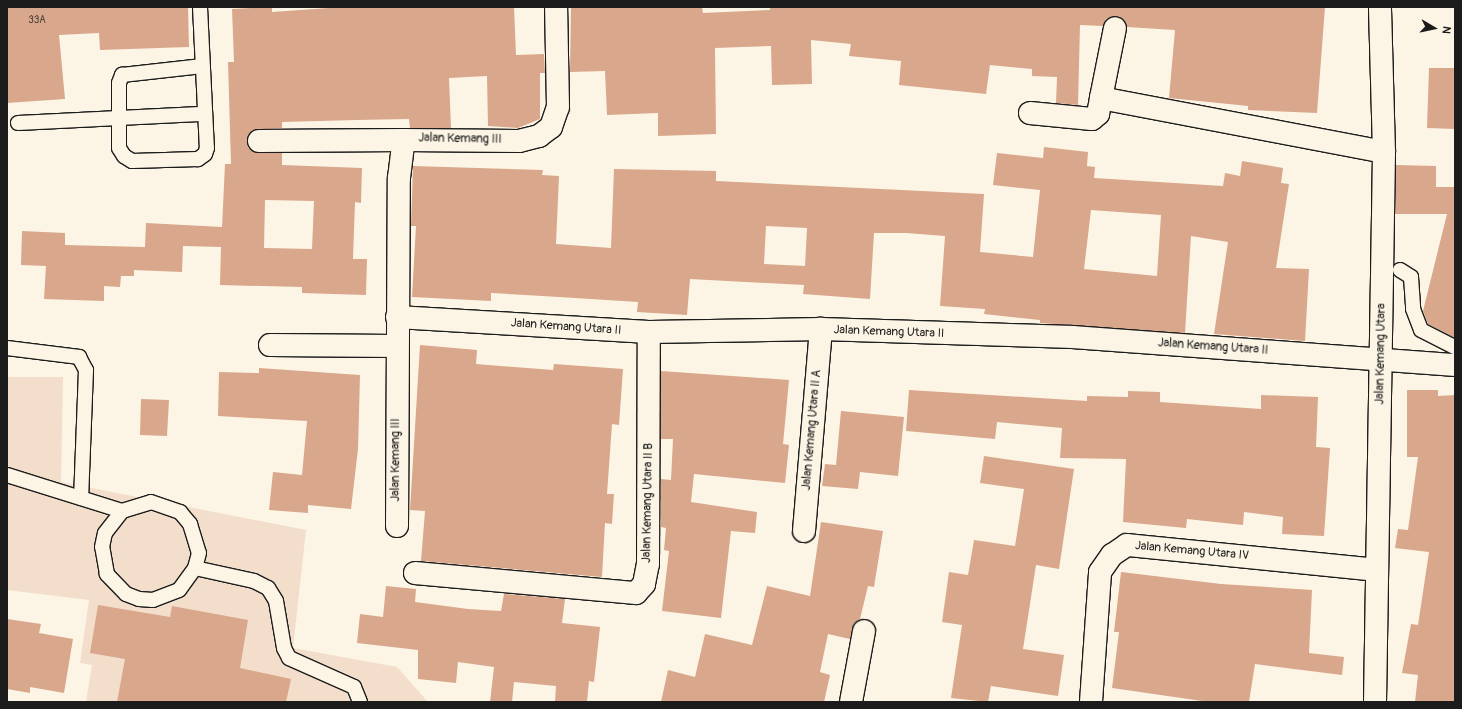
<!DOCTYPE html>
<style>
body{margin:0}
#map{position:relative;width:1462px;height:709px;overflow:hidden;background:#fcf5e5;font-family:Pangolin,sans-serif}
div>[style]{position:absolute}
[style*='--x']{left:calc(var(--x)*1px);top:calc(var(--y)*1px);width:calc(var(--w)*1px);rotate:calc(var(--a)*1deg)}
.built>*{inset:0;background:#f2deca}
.building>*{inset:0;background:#d9a78b}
.roads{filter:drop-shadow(1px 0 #1c1c1c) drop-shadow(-1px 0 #1c1c1c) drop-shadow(0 1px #1c1c1c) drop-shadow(0 -1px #1c1c1c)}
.service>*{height:14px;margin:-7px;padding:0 7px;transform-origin:7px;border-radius:7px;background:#fcf5e5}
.minor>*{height:22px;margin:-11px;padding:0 11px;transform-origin:11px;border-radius:11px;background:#fcf5e5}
.tertiary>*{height:22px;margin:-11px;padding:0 11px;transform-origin:11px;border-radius:11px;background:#fcf5e5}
span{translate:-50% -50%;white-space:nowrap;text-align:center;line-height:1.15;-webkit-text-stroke:3px #fcf5e5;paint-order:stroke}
.number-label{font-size:10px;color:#4b3f38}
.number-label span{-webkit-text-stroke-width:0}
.street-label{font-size:12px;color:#1c1c1c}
.frame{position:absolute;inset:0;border:8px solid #1c1c1c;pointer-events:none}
.north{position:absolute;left:1414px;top:8px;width:40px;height:40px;-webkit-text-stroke:3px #fcf5e5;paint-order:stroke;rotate:99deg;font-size:11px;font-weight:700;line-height:16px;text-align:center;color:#1c1c1c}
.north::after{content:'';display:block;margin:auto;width:14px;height:18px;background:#1c1c1c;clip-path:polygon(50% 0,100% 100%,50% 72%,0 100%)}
</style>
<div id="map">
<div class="built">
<i style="clip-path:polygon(7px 377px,63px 377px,61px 482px,306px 530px,293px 648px,397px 667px,428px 702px,86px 702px,92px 665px,80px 663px,89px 600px,7px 590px)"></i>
</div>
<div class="building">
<i style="clip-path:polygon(7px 7px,188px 7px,189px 47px,100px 50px,99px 33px,59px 35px,65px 99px,7px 103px)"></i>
<i style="clip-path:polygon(evenodd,272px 7px,272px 12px,343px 7px,514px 7px,516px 55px,544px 54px,545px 73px,540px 73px,540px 119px,518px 128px,488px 126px,487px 76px,449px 78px,451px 128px,410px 128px,409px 119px,357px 120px,282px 122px,282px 128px,252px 130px,247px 141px,248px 148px,259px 153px,282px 153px,282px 165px,362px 168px,361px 203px,355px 202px,353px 259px,367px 259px,366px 295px,302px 293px,302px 287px,220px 285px,221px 247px,183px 246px,182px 272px,134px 270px,134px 276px,121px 276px,120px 287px,104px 286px,104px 301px,44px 299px,46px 266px,21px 265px,22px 231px,65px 233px,65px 245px,145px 247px,146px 223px,222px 227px,225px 164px,231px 164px,228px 62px,234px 62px,232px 9px,272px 7px,265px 200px,314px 201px,312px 249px,264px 248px,265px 200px)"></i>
<i style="clip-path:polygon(571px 7px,702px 7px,703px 13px,770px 10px,770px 7px,1325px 7px,1317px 113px,1248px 110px,1248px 106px,1169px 98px,1175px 30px,1127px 27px,1117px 16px,1106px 19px,1103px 26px,1080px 25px,1078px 105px,1056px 103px,1057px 77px,1032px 76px,1032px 69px,990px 65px,986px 94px,899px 85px,901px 61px,849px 56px,851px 44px,811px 40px,812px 84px,772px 85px,771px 46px,715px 48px,716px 134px,658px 136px,658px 113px,607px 115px,605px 71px,570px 72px)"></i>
<i style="clip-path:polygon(1429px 68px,1455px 68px,1455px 129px,1427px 128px)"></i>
<i style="clip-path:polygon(evenodd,1044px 147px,1088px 152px,1087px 166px,1095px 167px,1094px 178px,1223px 186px,1225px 173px,1240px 176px,1242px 161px,1283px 168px,1281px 183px,1289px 184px,1276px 268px,1309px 269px,1305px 341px,1214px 334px,1228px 242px,1191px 236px,1185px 333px,1040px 323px,1040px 320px,984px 314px,985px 309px,940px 306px,945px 236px,906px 233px,874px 233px,870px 299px,803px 294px,804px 285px,690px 279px,687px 315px,637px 312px,638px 302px,559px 297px,491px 293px,491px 301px,412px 297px,416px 226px,411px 226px,413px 166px,543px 170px,542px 175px,559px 176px,556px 244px,611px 248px,614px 169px,716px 171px,716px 181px,984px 194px,980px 252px,1033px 257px,1040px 190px,993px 185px,997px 153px,1043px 158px,1044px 147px,1091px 210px,1161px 215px,1157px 276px,1084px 269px,1091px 210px,1044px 147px,766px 226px,807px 228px,805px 266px,764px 264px,766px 226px)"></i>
<i style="clip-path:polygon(1396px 165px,1436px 166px,1436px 187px,1455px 187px,1455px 338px,1428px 324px,1423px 311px,1447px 214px,1395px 214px)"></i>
<i style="clip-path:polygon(420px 345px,477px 350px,476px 364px,553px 370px,554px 364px,623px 369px,619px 425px,612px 424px,607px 494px,614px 494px,612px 524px,605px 523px,602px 577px,421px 561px,425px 511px,410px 510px)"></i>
<i style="clip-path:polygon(259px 368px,360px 375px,358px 449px,351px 509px,308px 505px,308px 513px,269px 510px,273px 472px,302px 475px,307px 421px,218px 416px,219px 372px,259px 373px)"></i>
<i style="clip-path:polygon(661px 371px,789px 380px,783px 444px,789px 445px,785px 483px,694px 474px,691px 502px,757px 512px,755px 533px,731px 531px,721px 618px,662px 611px,669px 551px,664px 550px,666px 528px,661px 527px,661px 479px,671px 480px,673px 439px,661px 439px)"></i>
<i style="clip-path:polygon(909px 390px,1087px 401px,1087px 396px,1128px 397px,1128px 391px,1160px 392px,1160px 402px,1261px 409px,1261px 395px,1318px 397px,1316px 447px,1330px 448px,1324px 536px,1282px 534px,1283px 517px,1244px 512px,1243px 525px,1187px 519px,1186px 528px,1123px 522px,1126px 459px,1060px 458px,1062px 428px,997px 422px,995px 439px,906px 431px)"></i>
<i style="clip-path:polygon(1407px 390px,1438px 390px,1438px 396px,1455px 395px,1455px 702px,1415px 702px,1418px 675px,1402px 673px,1411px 624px,1418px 625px,1429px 552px,1395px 548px,1398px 529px,1408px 530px,1418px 457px,1407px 457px)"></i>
<i style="clip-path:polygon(141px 399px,169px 400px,167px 436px,140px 435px)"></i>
<i style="clip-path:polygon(841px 411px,904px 417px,898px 476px,860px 472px,858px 489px,822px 486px,825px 464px,836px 465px)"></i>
<i style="clip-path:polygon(984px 456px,1074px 469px,1059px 569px,1036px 565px,1023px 649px,1064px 655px,1058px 696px,991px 686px,988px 702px,951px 698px,962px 625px,942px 622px,949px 572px,968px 575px,974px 540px,1015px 546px,1024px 489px,980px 483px)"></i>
<i style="clip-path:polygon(821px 522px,883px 531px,874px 587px,868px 586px,860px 619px,854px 623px,850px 639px,828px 634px,820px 672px,830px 675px,824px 702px,661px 702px,668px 670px,695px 677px,705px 634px,752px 645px,767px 586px,810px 596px)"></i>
<i style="clip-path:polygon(1121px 572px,1221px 584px,1312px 590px,1309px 653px,1344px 657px,1342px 675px,1255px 664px,1249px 702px,1209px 702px,1112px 688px,1119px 632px,1114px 632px)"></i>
<i style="clip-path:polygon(386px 586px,416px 589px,415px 602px,468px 609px,501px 611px,504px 594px,565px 599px,562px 623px,600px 627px,594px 682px,589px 681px,587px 702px,555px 702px,556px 686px,514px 682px,512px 702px,490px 702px,494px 667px,458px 662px,456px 683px,418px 679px,418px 650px,357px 643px,360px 614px,383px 617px)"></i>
<i style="clip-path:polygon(98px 605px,170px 617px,172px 606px,248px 620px,240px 668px,291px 679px,286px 702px,117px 702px,125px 659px,90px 653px)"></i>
<i style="clip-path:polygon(7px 619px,41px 624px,39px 633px,73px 639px,64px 693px,30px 687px,30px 693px,7px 689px)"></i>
</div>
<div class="roads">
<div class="service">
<i style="--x:200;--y:7;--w:141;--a:87.2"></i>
<i style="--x:207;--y:148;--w:6;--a:108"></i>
<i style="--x:205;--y:154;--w:9;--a:144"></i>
<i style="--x:198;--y:159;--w:66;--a:178.3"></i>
<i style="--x:132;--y:161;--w:9;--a:-148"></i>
<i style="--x:124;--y:156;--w:9;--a:-122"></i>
<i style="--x:119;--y:148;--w:65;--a:-90"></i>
<i style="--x:119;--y:83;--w:9;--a:-69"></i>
<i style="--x:122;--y:75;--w:81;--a:-6.4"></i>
<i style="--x:18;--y:123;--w:187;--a:-2.8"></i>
<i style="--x:1400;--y:270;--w:13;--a:32"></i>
<i style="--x:1411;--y:277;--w:32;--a:86"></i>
<i style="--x:1413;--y:309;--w:22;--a:69"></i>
<i style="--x:1421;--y:330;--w:38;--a:27"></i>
<i style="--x:7;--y:348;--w:73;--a:7.1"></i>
<i style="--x:79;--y:357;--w:15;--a:62"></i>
<i style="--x:86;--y:370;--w:128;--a:92.2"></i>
<i style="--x:7;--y:475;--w:121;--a:17.4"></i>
<i style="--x:122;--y:511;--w:30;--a:-17"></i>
<i style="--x:151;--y:502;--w:31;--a:19"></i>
<i style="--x:180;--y:512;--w:16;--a:50"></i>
<i style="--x:190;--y:524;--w:30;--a:73"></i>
<i style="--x:199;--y:553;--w:16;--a:105"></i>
<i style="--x:195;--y:568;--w:27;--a:126"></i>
<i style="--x:179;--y:590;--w:28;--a:159"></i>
<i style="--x:153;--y:600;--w:14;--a:-176"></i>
<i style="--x:139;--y:599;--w:14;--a:-159"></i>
<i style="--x:126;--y:594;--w:28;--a:-134"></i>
<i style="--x:107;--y:574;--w:27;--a:-100"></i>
<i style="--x:102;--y:547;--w:14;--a:-78"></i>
<i style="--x:105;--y:533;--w:28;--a:-52"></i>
<i style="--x:195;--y:568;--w:60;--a:12.4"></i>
<i style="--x:254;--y:581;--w:16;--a:27"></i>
<i style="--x:268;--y:588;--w:15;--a:58"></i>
<i style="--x:276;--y:601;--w:48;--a:80.3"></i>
<i style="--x:284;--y:648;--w:11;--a:63"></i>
<i style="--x:289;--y:658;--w:71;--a:24"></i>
<i style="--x:354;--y:687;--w:16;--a:68"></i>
</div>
<div class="minor">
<i style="--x:1101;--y:98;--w:71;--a:-78.7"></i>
<i style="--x:1030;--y:113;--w:62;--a:5.5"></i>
<i style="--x:1092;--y:119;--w:8;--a:-40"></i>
<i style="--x:1098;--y:114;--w:16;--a:-79"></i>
<i style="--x:1101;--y:98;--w:288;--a:10.8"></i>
<i style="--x:259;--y:141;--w:145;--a:-0.4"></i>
<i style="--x:397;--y:317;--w:252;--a:3.4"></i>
<i style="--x:649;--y:332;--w:172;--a:-1"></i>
<i style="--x:821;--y:329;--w:252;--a:1.8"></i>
<i style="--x:1073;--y:337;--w:383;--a:4.2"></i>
<i style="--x:270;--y:345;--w:127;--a:0.5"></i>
<i style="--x:397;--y:526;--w:348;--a:-89.7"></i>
<i style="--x:399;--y:178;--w:38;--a:-83"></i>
<i style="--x:404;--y:140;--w:115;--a:0.5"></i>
<i style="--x:519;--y:141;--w:21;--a:-14"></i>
<i style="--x:539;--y:136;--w:15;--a:-37"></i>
<i style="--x:551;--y:127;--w:21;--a:-71"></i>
<i style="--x:558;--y:107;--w:100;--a:-91.1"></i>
<i style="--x:804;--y:531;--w:203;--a:-85.2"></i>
<i style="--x:415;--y:573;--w:222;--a:5.2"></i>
<i style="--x:636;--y:593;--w:12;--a:-48"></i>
<i style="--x:644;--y:584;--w:20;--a:-79"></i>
<i style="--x:648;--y:564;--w:232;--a:-89.8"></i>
<i style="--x:851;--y:702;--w:72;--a:-79.6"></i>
<i style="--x:1091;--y:702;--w:130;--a:-86"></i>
<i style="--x:1100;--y:572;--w:21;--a:-55"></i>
<i style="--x:1112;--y:555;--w:18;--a:-34"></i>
<i style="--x:1127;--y:545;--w:251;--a:5.7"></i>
</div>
<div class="tertiary">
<i style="--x:1375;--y:702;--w:550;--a:-89.06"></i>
<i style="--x:1384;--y:152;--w:145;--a:-91.6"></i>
</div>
</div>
<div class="number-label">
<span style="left:37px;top:21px">33A</span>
</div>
<div class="street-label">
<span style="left:460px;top:139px;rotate:1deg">Jalan Kemang III</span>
<span style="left:566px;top:327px;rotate:4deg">Jalan Kemang Utara II</span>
<span style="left:889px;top:332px;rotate:2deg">Jalan Kemang Utara II</span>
<span style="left:1213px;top:347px;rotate:4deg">Jalan Kemang Utara II</span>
<span style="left:1381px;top:354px;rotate:-89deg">Jalan Kemang Utara</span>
<span style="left:812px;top:430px;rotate:-85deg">Jalan Kemang Utara II A</span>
<span style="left:396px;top:460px;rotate:-90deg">Jalan Kemang III</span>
<span style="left:648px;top:503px;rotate:-89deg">Jalan Kemang Utara II B</span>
<span style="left:1192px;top:551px;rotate:5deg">Jalan Kemang Utara IV</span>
</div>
<div class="frame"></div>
<div class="north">N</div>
</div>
